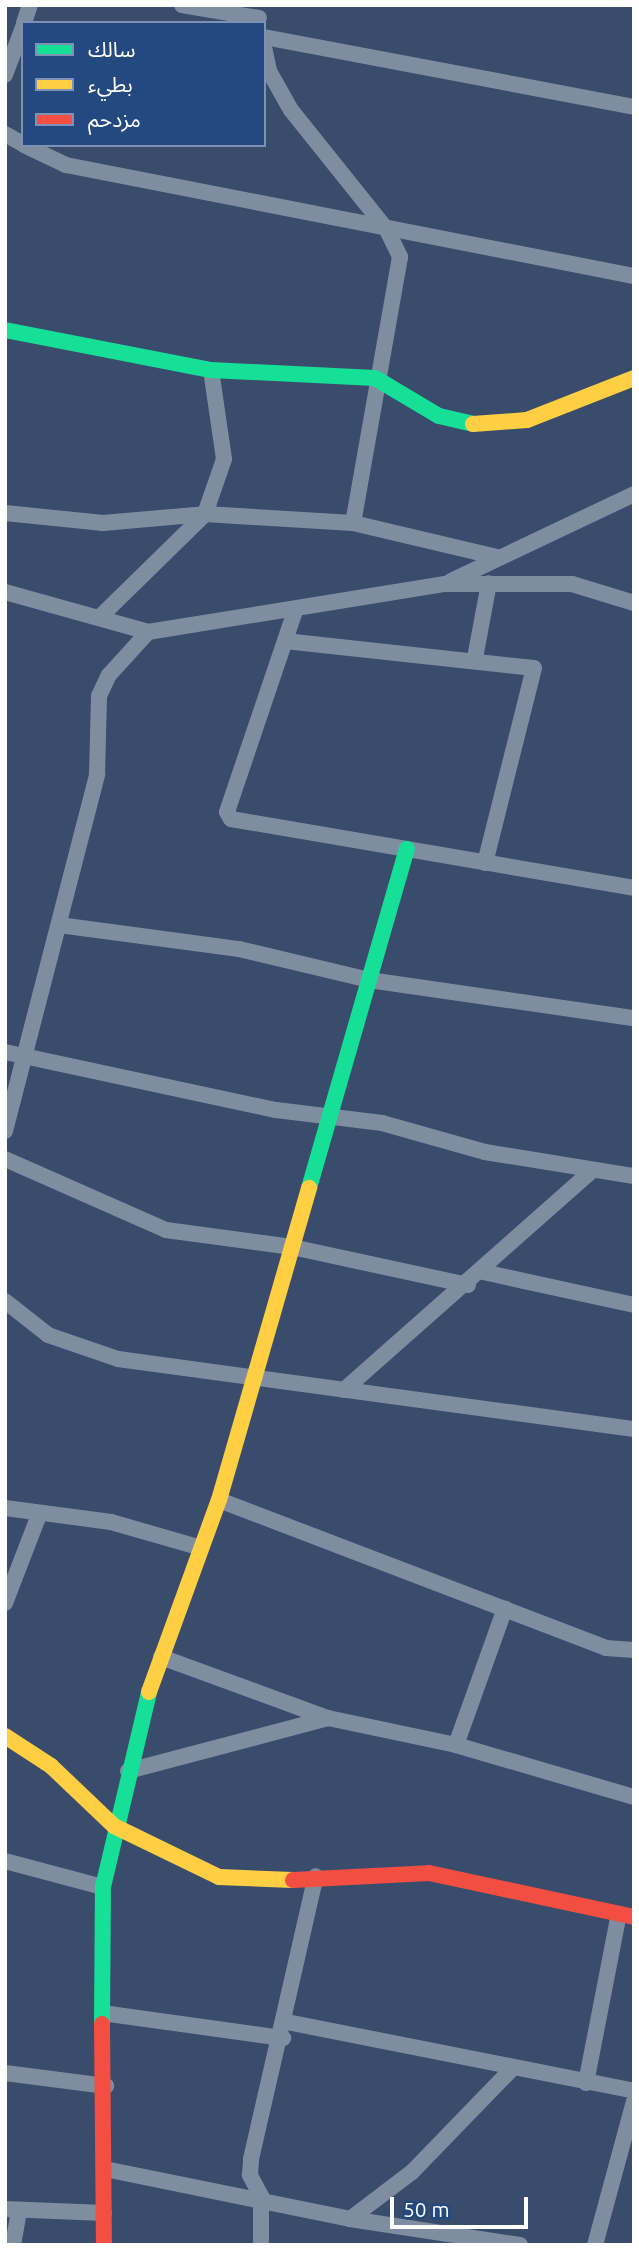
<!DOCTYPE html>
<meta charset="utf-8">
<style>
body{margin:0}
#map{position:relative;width:639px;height:2250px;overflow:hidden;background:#394c6b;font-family:Ubuntu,"Noto Sans Arabic",sans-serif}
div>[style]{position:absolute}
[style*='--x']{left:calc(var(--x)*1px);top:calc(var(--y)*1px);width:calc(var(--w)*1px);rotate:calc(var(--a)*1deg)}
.street>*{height:16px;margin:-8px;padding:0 8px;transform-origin:8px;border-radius:8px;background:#7f8da1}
.fast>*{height:16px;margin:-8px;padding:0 8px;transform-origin:8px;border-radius:8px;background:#16e098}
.slow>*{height:16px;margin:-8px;padding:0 8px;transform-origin:8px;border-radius:8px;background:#ffcf43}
.jam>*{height:16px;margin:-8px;padding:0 8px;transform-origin:8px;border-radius:8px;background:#f24e42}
span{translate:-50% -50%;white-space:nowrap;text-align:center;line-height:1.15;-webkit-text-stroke:5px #244880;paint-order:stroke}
.frame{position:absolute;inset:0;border:7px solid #fff;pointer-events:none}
.legend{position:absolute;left:21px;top:21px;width:245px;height:126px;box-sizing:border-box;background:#244880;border:2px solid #7c91b3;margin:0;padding:9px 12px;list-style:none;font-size:21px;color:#fff}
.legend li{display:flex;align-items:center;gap:14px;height:35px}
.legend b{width:35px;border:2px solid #7c91b3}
.scale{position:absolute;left:390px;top:2197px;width:138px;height:32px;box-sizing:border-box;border:4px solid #fff;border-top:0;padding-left:9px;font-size:21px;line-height:24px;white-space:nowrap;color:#fff;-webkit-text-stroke:5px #244880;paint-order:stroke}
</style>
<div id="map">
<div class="street">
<i style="--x:182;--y:5;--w:78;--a:9.6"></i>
<i style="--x:24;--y:23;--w:19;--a:-72"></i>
<i style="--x:264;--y:37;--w:377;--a:10.7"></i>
<i style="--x:264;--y:47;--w:25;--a:78"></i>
<i style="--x:269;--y:71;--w:45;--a:60.6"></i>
<i style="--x:291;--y:110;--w:154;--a:51.3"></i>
<i style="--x:387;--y:230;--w:30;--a:64"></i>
<i style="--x:400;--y:257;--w:270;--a:100"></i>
<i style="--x:5;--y:75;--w:51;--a:-69.4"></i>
<i style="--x:5;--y:134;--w:21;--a:29"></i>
<i style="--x:24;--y:145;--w:47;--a:25.5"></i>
<i style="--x:66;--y:165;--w:579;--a:11.06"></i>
<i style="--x:5;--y:513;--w:99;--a:5.8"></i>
<i style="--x:103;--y:523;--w:102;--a:-5"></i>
<i style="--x:205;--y:514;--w:148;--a:3.5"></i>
<i style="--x:353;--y:523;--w:148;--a:13.3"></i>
<i style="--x:451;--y:581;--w:203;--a:-25.4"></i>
<i style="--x:5;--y:592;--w:148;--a:15.6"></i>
<i style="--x:148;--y:632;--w:301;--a:-9.2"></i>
<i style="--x:445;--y:584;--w:127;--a:0"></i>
<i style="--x:572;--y:584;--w:65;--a:17"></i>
<i style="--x:295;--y:611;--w:212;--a:108.7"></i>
<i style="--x:227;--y:812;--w:8;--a:60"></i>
<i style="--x:231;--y:819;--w:409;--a:9.7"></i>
<i style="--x:102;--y:615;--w:144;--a:-44.4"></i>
<i style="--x:205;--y:514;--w:58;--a:-70.9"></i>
<i style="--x:224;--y:459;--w:90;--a:-98.3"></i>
<i style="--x:285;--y:641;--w:250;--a:6.2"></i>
<i style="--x:534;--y:668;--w:201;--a:104.1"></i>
<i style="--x:475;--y:658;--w:76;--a:-79.4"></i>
<i style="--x:59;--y:925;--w:182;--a:7.6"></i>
<i style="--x:239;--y:949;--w:134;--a:13.4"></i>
<i style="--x:369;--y:980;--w:268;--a:8.2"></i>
<i style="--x:5;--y:1052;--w:277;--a:12.1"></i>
<i style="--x:276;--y:1110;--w:107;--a:7"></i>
<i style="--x:382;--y:1123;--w:107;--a:15.7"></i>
<i style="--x:485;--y:1152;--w:151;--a:9.2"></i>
<i style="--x:5;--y:1131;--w:369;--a:-75.5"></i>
<i style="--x:97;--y:774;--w:78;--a:-88.5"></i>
<i style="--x:99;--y:696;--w:23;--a:-65"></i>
<i style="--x:109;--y:675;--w:58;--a:-47.8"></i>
<i style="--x:5;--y:1159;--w:176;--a:23.8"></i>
<i style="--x:166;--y:1230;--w:127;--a:7.7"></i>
<i style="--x:292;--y:1247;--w:180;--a:12.2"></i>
<i style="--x:483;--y:1272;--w:155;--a:12.3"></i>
<i style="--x:5;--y:1301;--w:55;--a:38.3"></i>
<i style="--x:48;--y:1335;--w:74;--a:18.9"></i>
<i style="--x:118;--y:1359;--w:521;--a:7.73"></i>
<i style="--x:344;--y:1390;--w:332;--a:-41.5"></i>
<i style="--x:219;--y:1500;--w:414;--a:20.9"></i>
<i style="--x:606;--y:1648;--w:28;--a:4"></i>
<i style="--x:5;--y:1508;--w:107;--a:7.5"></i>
<i style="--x:111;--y:1522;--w:91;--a:16"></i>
<i style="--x:5;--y:1603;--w:94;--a:-68.9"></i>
<i style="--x:161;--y:1657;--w:178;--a:20.1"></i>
<i style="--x:328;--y:1718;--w:131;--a:11.9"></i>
<i style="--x:456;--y:1745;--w:185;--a:16.3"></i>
<i style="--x:456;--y:1745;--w:145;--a:-70.3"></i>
<i style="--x:128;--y:1771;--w:207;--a:-14.8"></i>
<i style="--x:5;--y:1861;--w:101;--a:14.9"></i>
<i style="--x:102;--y:2013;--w:183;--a:7.9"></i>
<i style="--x:287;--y:2022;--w:354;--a:11.2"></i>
<i style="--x:5;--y:2073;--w:102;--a:7.3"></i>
<i style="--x:586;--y:2083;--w:172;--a:-79"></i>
<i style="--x:105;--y:2169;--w:250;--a:11.5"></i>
<i style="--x:350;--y:2219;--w:172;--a:8.7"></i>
<i style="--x:5;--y:2209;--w:99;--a:2.3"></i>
<i style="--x:350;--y:2219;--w:78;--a:-37.2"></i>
<i style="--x:412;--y:2172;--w:142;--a:-45.9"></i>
<i style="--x:13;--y:2245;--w:35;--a:-80"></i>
<i style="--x:261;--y:2245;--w:49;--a:-90"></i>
<i style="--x:261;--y:2196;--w:24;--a:-118"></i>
<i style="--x:250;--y:2175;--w:16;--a:-86"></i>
<i style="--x:251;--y:2159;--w:290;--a:-77.1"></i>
<i style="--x:595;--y:2245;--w:149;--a:-74.8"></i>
</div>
<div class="fast">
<i style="--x:5;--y:330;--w:210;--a:11"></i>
<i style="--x:211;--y:370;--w:164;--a:2.8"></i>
<i style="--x:375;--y:378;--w:74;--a:30.7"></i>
<i style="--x:439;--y:416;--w:35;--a:13"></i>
<i style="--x:309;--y:1188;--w:353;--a:-73.9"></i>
<i style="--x:102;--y:2024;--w:137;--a:-89.6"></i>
<i style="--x:103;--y:1887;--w:200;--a:-76.7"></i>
</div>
<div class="slow">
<i style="--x:473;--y:424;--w:54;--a:-4.2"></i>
<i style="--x:527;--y:420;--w:115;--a:-21.4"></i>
<i style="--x:149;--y:1692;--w:204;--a:-70"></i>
<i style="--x:219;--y:1500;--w:325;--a:-73.9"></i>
<i style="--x:5;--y:1736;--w:55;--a:33.1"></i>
<i style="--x:51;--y:1766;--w:87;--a:43.6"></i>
<i style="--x:114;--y:1826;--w:117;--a:25.9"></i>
<i style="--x:219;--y:1877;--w:74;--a:2.3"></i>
</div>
<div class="jam">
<i style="--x:293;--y:1880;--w:136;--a:-2.9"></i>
<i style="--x:429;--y:1873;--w:210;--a:12.1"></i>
<i style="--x:102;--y:2024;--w:221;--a:89.5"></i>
</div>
<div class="frame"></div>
<ul class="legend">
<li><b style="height:9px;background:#16e098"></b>سالك</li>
<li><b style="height:9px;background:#ffcf43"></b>بطيء</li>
<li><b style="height:9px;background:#f24e42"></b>مزدحم</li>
</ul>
<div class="scale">50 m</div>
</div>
